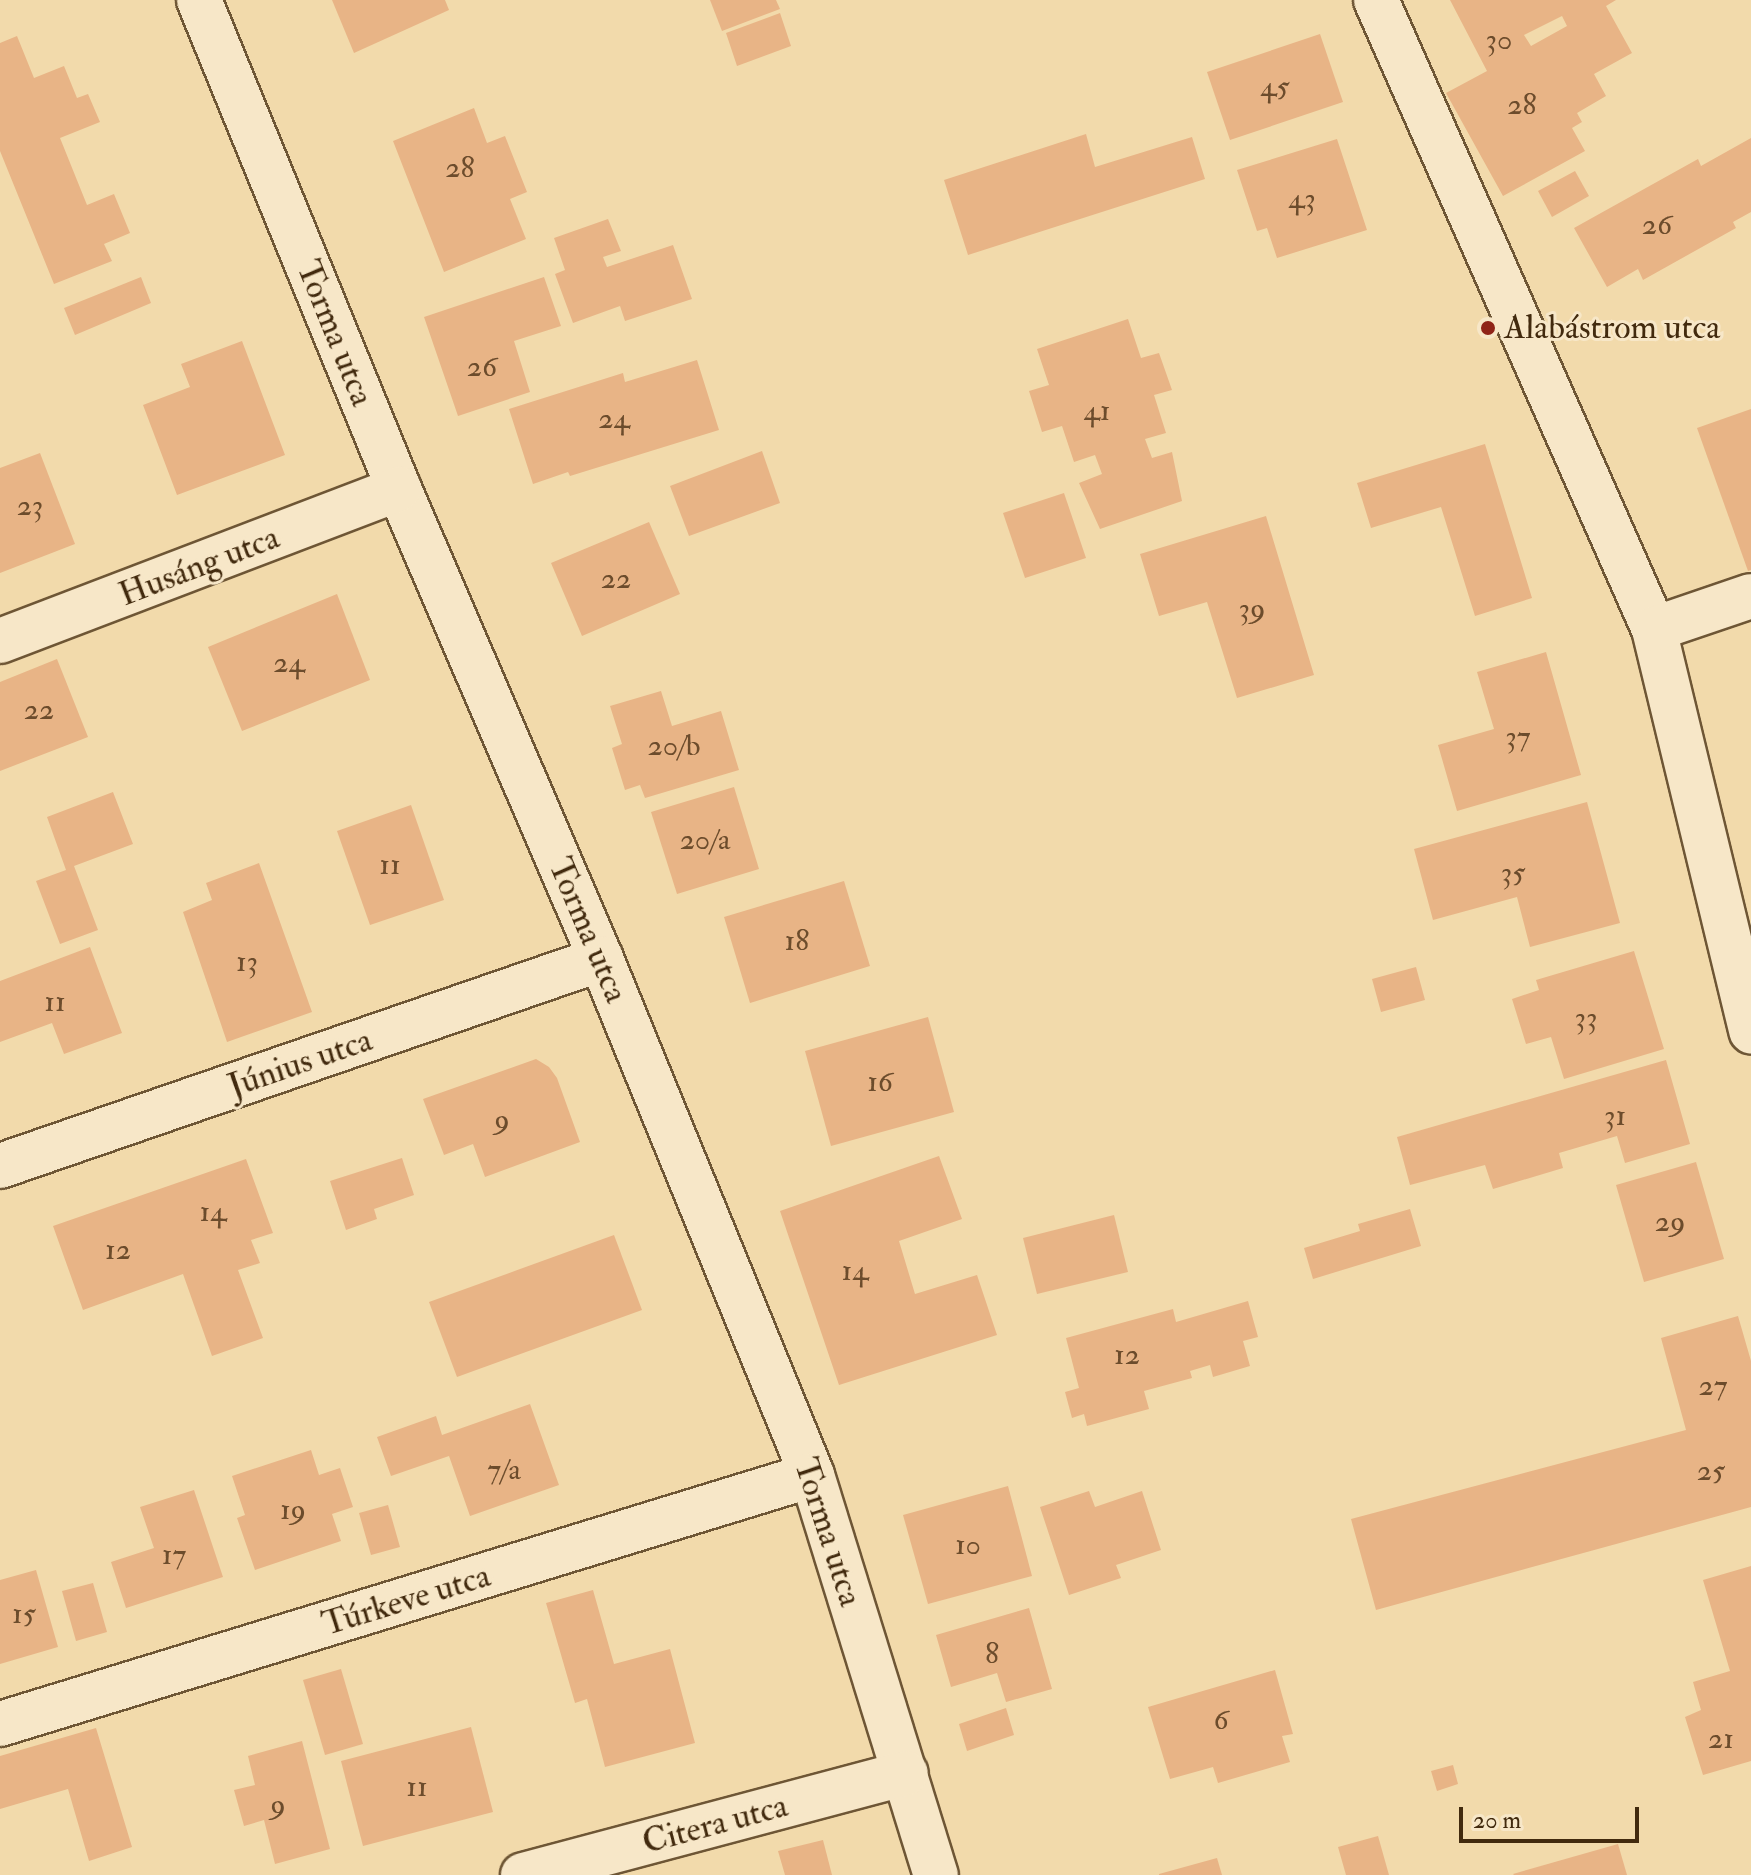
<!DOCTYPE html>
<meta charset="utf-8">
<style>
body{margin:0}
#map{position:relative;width:1751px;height:1875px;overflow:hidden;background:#f2daab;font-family:"IM FELL Double Pica",serif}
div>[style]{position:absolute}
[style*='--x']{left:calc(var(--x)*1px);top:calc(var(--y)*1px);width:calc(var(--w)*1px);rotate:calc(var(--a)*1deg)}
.building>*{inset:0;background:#e8b486}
.roads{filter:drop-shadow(2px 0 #6e5635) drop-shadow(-2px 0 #6e5635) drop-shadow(0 2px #6e5635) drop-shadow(0 -2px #6e5635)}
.street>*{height:44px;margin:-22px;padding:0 22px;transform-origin:22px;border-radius:22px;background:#f7e7c8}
.dots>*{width:22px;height:22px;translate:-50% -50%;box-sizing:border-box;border:4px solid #f7e7c8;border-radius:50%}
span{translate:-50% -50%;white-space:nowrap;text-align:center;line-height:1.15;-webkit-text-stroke:6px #f7e7c8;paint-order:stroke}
.number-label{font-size:30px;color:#6c4c2c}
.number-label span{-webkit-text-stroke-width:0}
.poi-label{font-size:34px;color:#422a0e}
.left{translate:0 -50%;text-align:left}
.street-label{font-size:34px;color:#422a0e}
.scale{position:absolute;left:1459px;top:1807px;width:180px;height:36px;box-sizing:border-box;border:4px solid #422a0e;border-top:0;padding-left:10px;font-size:24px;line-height:28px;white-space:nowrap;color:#422a0e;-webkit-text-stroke:6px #f7e7c8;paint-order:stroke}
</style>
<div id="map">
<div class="building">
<i style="clip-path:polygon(332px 0,445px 0,449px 10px,354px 53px)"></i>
<i style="clip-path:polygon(710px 0,776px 0,780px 9px,722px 31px)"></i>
<i style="clip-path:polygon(evenodd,1450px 0,1616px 0,1606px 6px,1632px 53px,1594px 74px,1606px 96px,1577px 113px,1582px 122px,1572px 128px,1585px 151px,1503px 196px,1446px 93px,1487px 71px,1450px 0,1562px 16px,1567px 26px,1531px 46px,1524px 35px,1562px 16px)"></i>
<i style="clip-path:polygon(780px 13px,791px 46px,737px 66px,726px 33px)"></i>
<i style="clip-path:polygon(1320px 34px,1343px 102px,1230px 140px,1207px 72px)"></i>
<i style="clip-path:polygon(17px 36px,34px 78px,64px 66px,77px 98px,88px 94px,100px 122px,60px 138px,87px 205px,114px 194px,130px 233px,104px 244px,112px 261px,54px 284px,0 151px,0 43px)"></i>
<i style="clip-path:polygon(474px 108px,487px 143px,505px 136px,527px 192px,510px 199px,526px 239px,444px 272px,393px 141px)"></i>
<i style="clip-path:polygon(1086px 134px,1095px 167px,1192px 137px,1205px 179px,968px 255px,944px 180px)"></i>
<i style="clip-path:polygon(1751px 138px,1751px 212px,1733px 222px,1736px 228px,1643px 280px,1638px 269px,1607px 287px,1574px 228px,1698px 159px,1701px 166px)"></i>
<i style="clip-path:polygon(1337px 139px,1367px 230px,1277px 258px,1267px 228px,1257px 231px,1237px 170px)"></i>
<i style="clip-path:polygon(1575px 171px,1589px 196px,1552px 217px,1538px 191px)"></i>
<i style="clip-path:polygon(608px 219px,621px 251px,603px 257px,607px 267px,673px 245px,692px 299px,625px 321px,620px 306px,573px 323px,555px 274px,565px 270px,554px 238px)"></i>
<i style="clip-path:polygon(141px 277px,151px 303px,75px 335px,64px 308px)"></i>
<i style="clip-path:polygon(544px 277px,561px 326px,514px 341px,530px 392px,458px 416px,424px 317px)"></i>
<i style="clip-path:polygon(1128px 319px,1141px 358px,1159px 353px,1172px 390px,1154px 395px,1166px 433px,1145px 439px,1152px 458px,1172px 452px,1182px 501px,1100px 529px,1079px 483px,1102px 474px,1095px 455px,1074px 462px,1062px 426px,1042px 432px,1029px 391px,1049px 385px,1037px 349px)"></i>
<i style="clip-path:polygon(242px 341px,285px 455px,177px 495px,143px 405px,190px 387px,181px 364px)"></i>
<i style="clip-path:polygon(697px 360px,719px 430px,570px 476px,568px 472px,533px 484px,509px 409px,623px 373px,625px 382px)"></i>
<i style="clip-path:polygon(1751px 409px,1751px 570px,1748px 571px,1697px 428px)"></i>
<i style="clip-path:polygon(1485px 444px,1532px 598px,1475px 616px,1441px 507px,1371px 528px,1357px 483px)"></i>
<i style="clip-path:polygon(762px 451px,780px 503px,689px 536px,670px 486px)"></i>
<i style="clip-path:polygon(40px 453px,75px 544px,0 573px,0 468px)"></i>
<i style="clip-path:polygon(1064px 493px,1086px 558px,1025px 578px,1003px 513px)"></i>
<i style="clip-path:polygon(1266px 516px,1314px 675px,1237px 698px,1207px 602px,1159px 616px,1140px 554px)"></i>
<i style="clip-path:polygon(649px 522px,680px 594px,582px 636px,551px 563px)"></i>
<i style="clip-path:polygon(337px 594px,370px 680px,242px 731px,208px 647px)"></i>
<i style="clip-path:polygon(1546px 652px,1581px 775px,1457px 811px,1438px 745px,1494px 729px,1477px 672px)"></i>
<i style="clip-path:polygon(57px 659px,88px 737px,0 771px,0 682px)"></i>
<i style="clip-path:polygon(661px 691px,672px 726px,721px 711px,739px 770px,645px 798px,640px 785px,625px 790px,612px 748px,622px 744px,610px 706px)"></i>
<i style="clip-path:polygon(734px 787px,759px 869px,677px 894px,651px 812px)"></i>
<i style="clip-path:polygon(113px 792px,133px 844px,74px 866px,98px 930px,60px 944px,36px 881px,66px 870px,47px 817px)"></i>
<i style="clip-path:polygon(1587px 802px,1620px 923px,1530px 947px,1517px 897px,1433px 920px,1414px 849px)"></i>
<i style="clip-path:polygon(411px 805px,444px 900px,370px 925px,337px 831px)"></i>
<i style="clip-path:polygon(259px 863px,312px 1012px,227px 1042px,183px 912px,212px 900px,206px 883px)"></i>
<i style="clip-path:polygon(844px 881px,870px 966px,750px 1003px,724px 917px)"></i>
<i style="clip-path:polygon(90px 947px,122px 1033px,64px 1054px,52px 1023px,0 1042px,0 981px)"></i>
<i style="clip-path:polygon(1634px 951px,1664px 1049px,1564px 1079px,1551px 1037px,1526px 1044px,1512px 999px,1539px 990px,1536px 980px)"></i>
<i style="clip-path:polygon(1416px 967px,1425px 1000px,1381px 1012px,1372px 979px)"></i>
<i style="clip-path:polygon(928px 1017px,954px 1112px,831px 1146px,805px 1051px)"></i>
<i style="clip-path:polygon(536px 1059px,549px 1067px,557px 1078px,580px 1142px,485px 1177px,473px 1144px,444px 1155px,423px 1099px)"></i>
<i style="clip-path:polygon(1666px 1060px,1690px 1144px,1625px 1163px,1617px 1136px,1559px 1153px,1563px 1168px,1493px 1189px,1485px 1165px,1410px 1185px,1397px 1137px)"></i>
<i style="clip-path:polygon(939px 1156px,962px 1219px,899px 1241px,915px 1294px,977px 1275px,997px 1335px,839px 1385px,780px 1211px)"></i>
<i style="clip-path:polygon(402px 1158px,414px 1195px,374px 1209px,377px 1219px,346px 1230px,330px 1181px)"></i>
<i style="clip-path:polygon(246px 1159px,273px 1233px,251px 1240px,260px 1263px,238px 1270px,263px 1338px,212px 1356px,183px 1274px,83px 1310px,53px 1226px)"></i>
<i style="clip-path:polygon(1696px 1162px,1724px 1259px,1644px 1282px,1616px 1185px)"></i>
<i style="clip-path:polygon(1410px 1209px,1421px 1246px,1313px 1279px,1304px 1248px,1360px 1231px,1358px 1224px)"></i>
<i style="clip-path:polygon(1114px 1215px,1128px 1272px,1037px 1294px,1023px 1238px)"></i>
<i style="clip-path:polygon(614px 1235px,642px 1310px,457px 1377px,429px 1302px)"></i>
<i style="clip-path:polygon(1248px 1301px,1258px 1337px,1243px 1341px,1250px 1366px,1213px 1377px,1210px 1365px,1190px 1371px,1192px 1378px,1144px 1391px,1149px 1409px,1087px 1426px,1084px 1414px,1072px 1418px,1065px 1392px,1079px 1388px,1066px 1338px,1173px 1309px,1176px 1322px)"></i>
<i style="clip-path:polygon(1738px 1316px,1751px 1361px,1751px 1507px,1376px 1610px,1351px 1519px,1686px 1430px,1661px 1338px)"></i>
<i style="clip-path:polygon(530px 1404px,559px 1485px,470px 1516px,449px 1456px,391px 1476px,377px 1437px,436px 1416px,442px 1435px)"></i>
<i style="clip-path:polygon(311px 1450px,319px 1475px,340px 1468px,353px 1507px,332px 1514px,341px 1541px,255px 1570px,237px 1518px,245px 1515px,232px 1476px)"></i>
<i style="clip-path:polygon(1008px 1486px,1032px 1576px,928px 1604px,903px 1515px)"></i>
<i style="clip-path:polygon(194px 1490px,223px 1577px,126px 1608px,111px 1562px,154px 1548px,140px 1507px)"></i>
<i style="clip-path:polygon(1089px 1491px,1095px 1507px,1142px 1491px,1161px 1550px,1116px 1565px,1121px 1578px,1069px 1595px,1040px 1507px)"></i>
<i style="clip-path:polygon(388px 1505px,400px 1547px,371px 1555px,359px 1513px)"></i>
<i style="clip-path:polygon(1751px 1566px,1751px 1761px,1703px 1775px,1685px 1717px,1701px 1710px,1693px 1682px,1730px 1671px,1703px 1580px)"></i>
<i style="clip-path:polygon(36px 1570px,58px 1647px,0 1664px,0 1580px)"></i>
<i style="clip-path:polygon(93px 1583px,107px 1632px,76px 1641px,62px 1591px)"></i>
<i style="clip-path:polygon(593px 1590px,614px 1664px,670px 1649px,695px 1743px,605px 1767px,587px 1699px,575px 1703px,546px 1603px)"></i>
<i style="clip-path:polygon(1029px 1608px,1052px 1689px,1006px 1702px,997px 1673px,951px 1687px,936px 1635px)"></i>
<i style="clip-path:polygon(341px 1669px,363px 1744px,325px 1755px,303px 1680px)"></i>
<i style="clip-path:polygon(1275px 1670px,1293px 1734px,1282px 1736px,1290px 1762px,1218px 1783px,1213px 1767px,1170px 1779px,1148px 1707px)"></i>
<i style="clip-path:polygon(1006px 1708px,1014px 1735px,967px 1751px,959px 1724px)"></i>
<i style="clip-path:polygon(471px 1727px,493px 1812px,363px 1846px,341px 1761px)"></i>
<i style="clip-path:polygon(96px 1728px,132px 1847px,89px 1861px,68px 1789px,0 1809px,0 1756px)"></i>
<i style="clip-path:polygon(302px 1741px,330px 1849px,275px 1864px,264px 1820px,244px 1826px,234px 1790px,255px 1785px,248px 1756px)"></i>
<i style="clip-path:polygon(1453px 1765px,1458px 1784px,1437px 1791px,1431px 1771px)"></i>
<i style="clip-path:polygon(1378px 1836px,1389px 1875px,1346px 1875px,1338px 1847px)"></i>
<i style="clip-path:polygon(823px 1840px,832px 1875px,785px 1875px,778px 1851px)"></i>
<i style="clip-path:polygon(1618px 1844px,1627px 1875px,1514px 1875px,1513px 1874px)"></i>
<i style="clip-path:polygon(1217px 1858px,1222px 1875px,1159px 1875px,1159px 1874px)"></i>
</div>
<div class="roads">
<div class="street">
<i style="--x:199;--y:0;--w:528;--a:67.76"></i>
<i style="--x:399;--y:489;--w:512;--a:66.74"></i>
<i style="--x:601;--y:959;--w:557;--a:67.76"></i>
<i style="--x:812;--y:1475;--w:419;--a:72.8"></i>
<i style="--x:1376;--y:0;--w:688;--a:66.16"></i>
<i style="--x:1654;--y:629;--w:414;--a:76.4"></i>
<i style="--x:1654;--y:629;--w:102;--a:-18.8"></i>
<i style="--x:0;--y:641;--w:427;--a:-20.9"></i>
<i style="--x:0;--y:1166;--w:636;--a:-19.01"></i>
<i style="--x:0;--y:1724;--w:849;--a:-17.05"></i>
<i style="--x:523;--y:1875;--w:396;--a:-14.9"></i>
</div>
</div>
<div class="dots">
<i style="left:1488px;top:328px;background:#8f2418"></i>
</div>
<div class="number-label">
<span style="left:1499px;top:40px">30</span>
<span style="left:1275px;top:87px">45</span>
<span style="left:1522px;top:105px">28</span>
<span style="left:460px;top:168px">28</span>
<span style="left:1302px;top:199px">43</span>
<span style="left:1657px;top:225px">26</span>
<span style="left:482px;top:367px">26</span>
<span style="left:1097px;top:411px">41</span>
<span style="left:614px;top:419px">24</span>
<span style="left:30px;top:506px">23</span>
<span style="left:616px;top:579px">22</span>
<span style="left:1252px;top:609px">39</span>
<span style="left:289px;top:663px">24</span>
<span style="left:39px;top:710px">22</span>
<span style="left:1518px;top:737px">37</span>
<span style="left:674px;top:746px">20/b</span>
<span style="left:705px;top:840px">20/a</span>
<span style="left:390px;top:865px">11</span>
<span style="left:1513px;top:873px">35</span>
<span style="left:797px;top:941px">18</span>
<span style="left:247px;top:962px">13</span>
<span style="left:55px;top:1002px">11</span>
<span style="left:1586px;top:1018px">33</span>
<span style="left:880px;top:1082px">16</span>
<span style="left:1615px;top:1116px">31</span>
<span style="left:502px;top:1120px">9</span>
<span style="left:213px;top:1212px">14</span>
<span style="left:1670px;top:1222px">29</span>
<span style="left:118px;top:1250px">12</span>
<span style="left:855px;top:1271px">14</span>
<span style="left:1127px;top:1355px">12</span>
<span style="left:1713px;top:1386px">27</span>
<span style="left:504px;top:1470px">7/a</span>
<span style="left:1711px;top:1471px">25</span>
<span style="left:293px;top:1510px">19</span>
<span style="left:968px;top:1545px">10</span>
<span style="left:174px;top:1555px">17</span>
<span style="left:24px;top:1614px">15</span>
<span style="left:992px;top:1654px">8</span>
<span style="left:1221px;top:1720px">6</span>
<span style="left:1721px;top:1739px">21</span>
<span style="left:417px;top:1787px">11</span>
<span style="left:278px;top:1805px">9</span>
</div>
<div class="poi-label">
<span class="left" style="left:1504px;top:328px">Alabástrom utca</span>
</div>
<div class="street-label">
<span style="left:335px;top:333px;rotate:68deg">Torma utca</span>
<span style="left:199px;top:566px;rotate:-21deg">Husáng utca</span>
<span style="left:588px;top:930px;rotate:67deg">Torma utca</span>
<span style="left:300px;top:1063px;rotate:-19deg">Június utca</span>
<span style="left:828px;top:1532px;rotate:72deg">Torma utca</span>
<span style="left:406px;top:1600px;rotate:-17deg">Túrkeve utca</span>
<span style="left:715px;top:1824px;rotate:-15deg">Citera utca</span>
</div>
<div class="scale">20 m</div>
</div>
